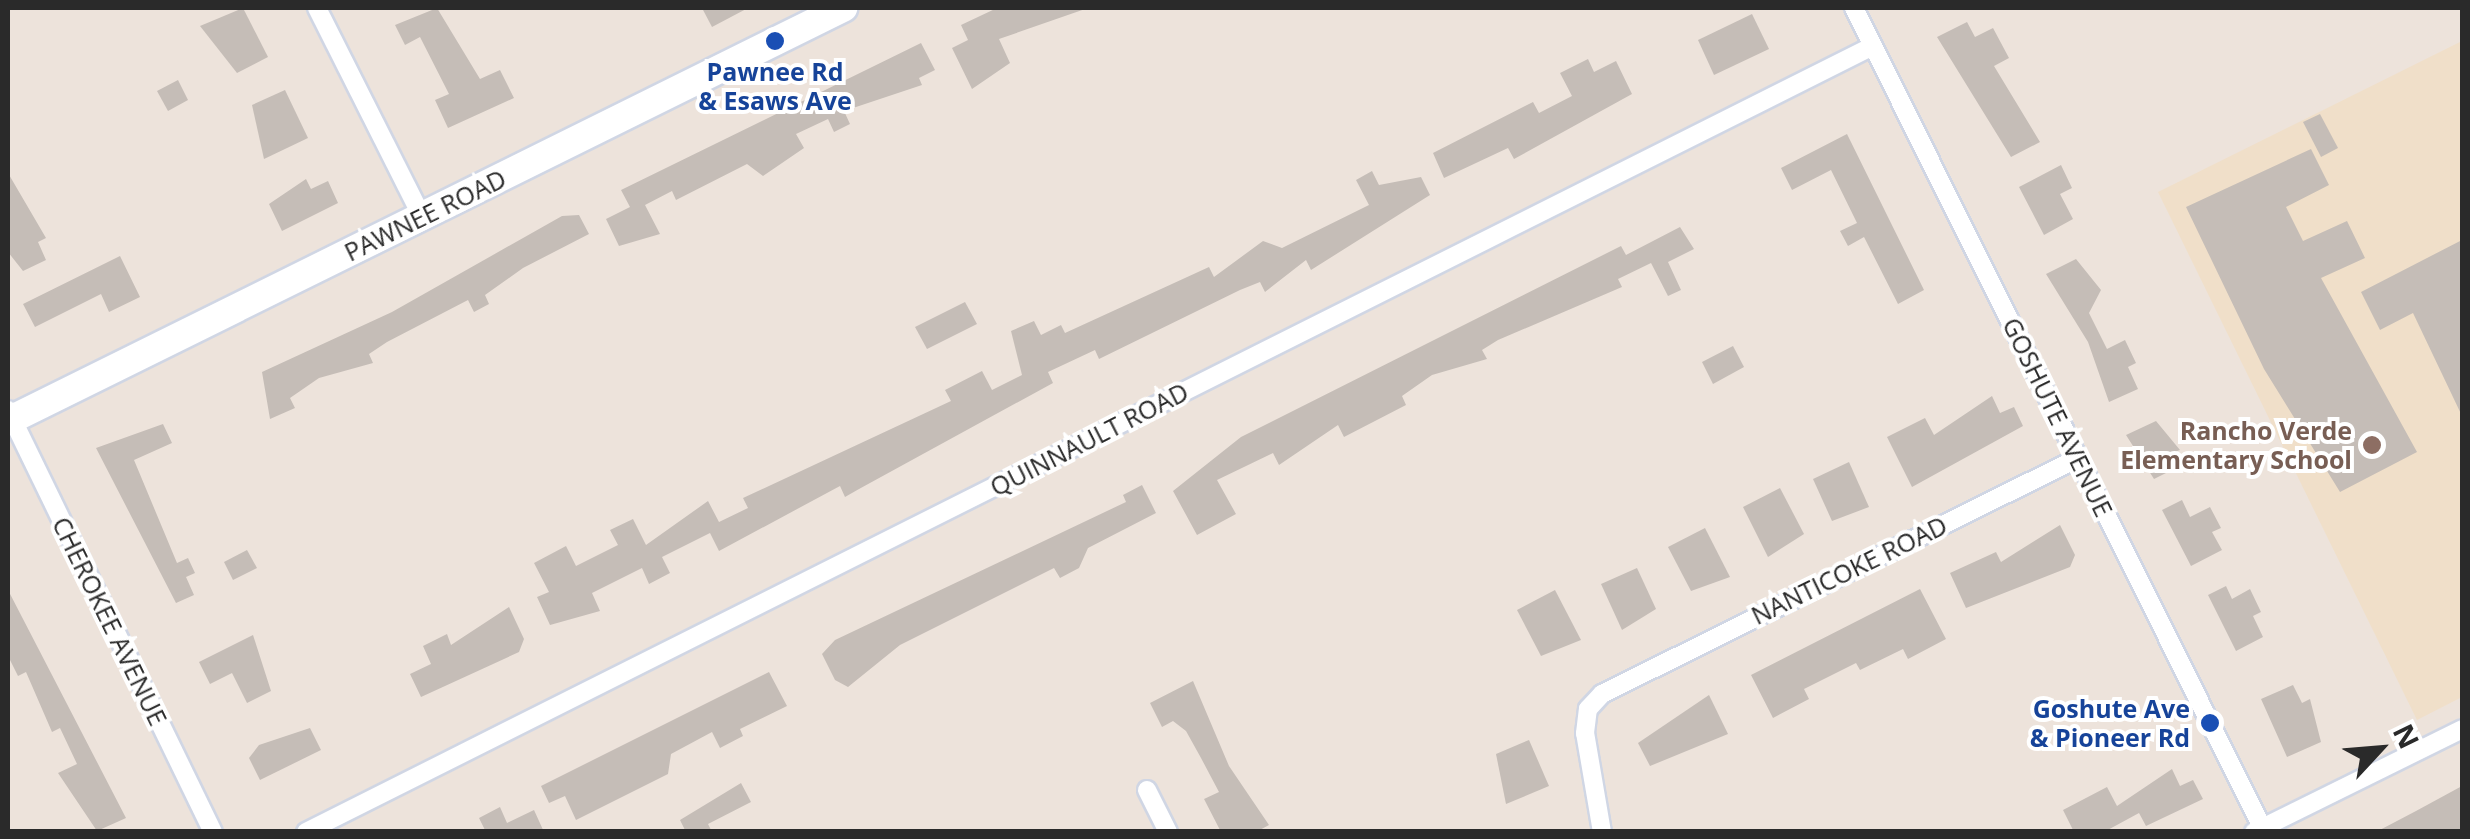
<!DOCTYPE html>
<style>
body{margin:0}
#map{position:relative;width:2470px;height:839px;overflow:hidden;background:#ede3db;font-family:"Open Sans",sans-serif}
div>[style]{position:absolute}
[style*='--x']{left:calc(var(--x)*1px);top:calc(var(--y)*1px);width:calc(var(--w)*1px);rotate:calc(var(--a)*1deg)}
.education>*{inset:0;background:#f0dfc9}
.building>*{inset:0;background:#c5bdb7}
.roads{filter:drop-shadow(2px 0 #d0d6e4) drop-shadow(-2px 0 #d0d6e4) drop-shadow(0 2px #d0d6e4) drop-shadow(0 -2px #d0d6e4)}
.street>*{height:18px;margin:-9px;padding:0 9px;transform-origin:9px;border-radius:9px;background:#fff}
.secondary>*{height:28px;margin:-14px;padding:0 14px;transform-origin:14px;border-radius:14px;background:#fff}
.dots>*{width:28px;height:28px;translate:-50% -50%;box-sizing:border-box;border:5px solid #fff;border-radius:50%}
span{translate:-50% -50%;white-space:nowrap;text-align:center;line-height:1.15;-webkit-text-stroke:8px #fff;paint-order:stroke}
.transit-label{font-size:25px;color:#164399;font-weight:700}
.right{translate:-100% -50%;text-align:right}
.street-label{font-size:25px;color:#2a2a2a}
.education-label{font-size:25px;color:#785e54;font-weight:700}
.frame{position:absolute;inset:0;border:10px solid #2a2a2a;pointer-events:none}
.north{position:absolute;left:2330px;top:699px;width:100px;height:100px;-webkit-text-stroke:8px #fff;paint-order:stroke;rotate:64deg;font-size:28px;font-weight:700;line-height:40px;text-align:center;color:#2a2a2a}
.north::after{content:'';display:block;margin:auto;width:35px;height:45px;background:#2a2a2a;clip-path:polygon(50% 0,100% 100%,50% 72%,0 100%)}
</style>
<div id="map">
<div class="education">
<i style="clip-path:polygon(2462px 41px,2462px 697px,2417px 720px,2158px 192px)"></i>
</div>
<div class="building">
<i style="clip-path:polygon(243px 8px,268px 57px,237px 73px,200px 26px)"></i>
<i style="clip-path:polygon(437px 8px,480px 79px,500px 70px,514px 98px,448px 128px,435px 100px,449px 94px,420px 37px,405px 45px,395px 25px)"></i>
<i style="clip-path:polygon(702px 8px,748px 8px,712px 27px)"></i>
<i style="clip-path:polygon(997px 8px,1088px 8px,999px 39px,1010px 63px,972px 89px,952px 48px,968px 40px,961px 25px)"></i>
<i style="clip-path:polygon(1752px 14px,1769px 49px,1714px 75px,1698px 40px)"></i>
<i style="clip-path:polygon(1967px 22px,1975px 37px,1993px 28px,2009px 58px,1994px 66px,2040px 142px,2011px 157px,1937px 37px)"></i>
<i style="clip-path:polygon(921px 43px,935px 70px,919px 78px,922px 85px,844px 111px,850px 124px,834px 132px,828px 119px,796px 134px,804px 148px,763px 176px,747px 164px,676px 200px,672px 191px,645px 205px,660px 234px,619px 246px,606px 219px,630px 207px,621px 190px)"></i>
<i style="clip-path:polygon(1588px 59px,1594px 72px,1616px 61px,1632px 94px,1514px 159px,1508px 148px,1444px 178px,1433px 153px,1533px 102px,1539px 113px,1572px 96px,1560px 73px)"></i>
<i style="clip-path:polygon(178px 80px,188px 100px,168px 111px,157px 91px)"></i>
<i style="clip-path:polygon(285px 90px,308px 138px,264px 159px,252px 105px)"></i>
<i style="clip-path:polygon(2320px 114px,2338px 148px,2321px 157px,2303px 122px)"></i>
<i style="clip-path:polygon(1847px 134px,1924px 290px,1898px 304px,1864px 237px,1848px 246px,1840px 231px,1857px 223px,1831px 170px,1792px 190px,1781px 168px)"></i>
<i style="clip-path:polygon(2311px 149px,2329px 185px,2286px 207px,2303px 241px,2347px 221px,2365px 258px,2321px 278px,2417px 452px,2340px 492px,2264px 369px,2186px 207px)"></i>
<i style="clip-path:polygon(2061px 165px,2072px 188px,2060px 194px,2073px 219px,2044px 235px,2019px 187px)"></i>
<i style="clip-path:polygon(1372px 171px,1379px 185px,1421px 177px,1430px 195px,1311px 270px,1306px 260px,1265px 292px,1260px 282px,1240px 290px,1099px 359px,1095px 350px,1048px 372px,1053px 383px,859px 489px,845px 497px,840px 486px,719px 551px,710px 533px,662px 557px,670px 573px,649px 584px,642px 568px,592px 593px,600px 611px,550px 625px,537px 597px,549px 592px,534px 563px,566px 546px,576px 566px,618px 545px,610px 530px,633px 519px,646px 545px,708px 501px,719px 522px,748px 508px,743px 498px,951px 401px,945px 390px,982px 371px,992px 390px,1022px 375px,1011px 331px,1034px 321px,1041px 335px,1061px 325px,1065px 333px,1209px 267px,1214px 277px,1263px 241px,1282px 248px,1369px 205px,1356px 180px)"></i>
<i style="clip-path:polygon(8px 173px,46px 238px,38px 242px,46px 260px,23px 271px,8px 252px)"></i>
<i style="clip-path:polygon(306px 179px,311px 189px,328px 181px,338px 203px,282px 231px,269px 204px)"></i>
<i style="clip-path:polygon(579px 215px,589px 234px,523px 268px,485px 295px,489px 304px,474px 312px,468px 300px,387px 342px,369px 354px,373px 363px,319px 378px,290px 398px,295px 408px,270px 419px,262px 372px,392px 312px,562px 216px)"></i>
<i style="clip-path:polygon(1680px 227px,1694px 249px,1668px 262px,1681px 290px,1668px 296px,1651px 263px,1618px 279px,1622px 287px,1498px 340px,1482px 350px,1487px 359px,1432px 375px,1402px 396px,1406px 405px,1344px 437px,1338px 425px,1279px 465px,1273px 453px,1217px 480px,1236px 514px,1197px 535px,1173px 491px,1241px 437px,1621px 246px,1626px 255px)"></i>
<i style="clip-path:polygon(2462px 240px,2462px 416px,2413px 313px,2380px 330px,2361px 292px)"></i>
<i style="clip-path:polygon(120px 256px,140px 297px,109px 312px,101px 294px,35px 327px,23px 304px)"></i>
<i style="clip-path:polygon(2076px 259px,2101px 290px,2089px 313px,2107px 349px,2125px 340px,2136px 363px,2128px 367px,2138px 389px,2109px 402px,2088px 342px,2046px 274px)"></i>
<i style="clip-path:polygon(965px 302px,977px 324px,927px 349px,915px 327px)"></i>
<i style="clip-path:polygon(1733px 346px,1744px 367px,1713px 384px,1702px 362px)"></i>
<i style="clip-path:polygon(1992px 396px,2000px 413px,2014px 407px,2023px 426px,1912px 487px,1887px 437px,1925px 418px,1934px 435px)"></i>
<i style="clip-path:polygon(2156px 421px,2180px 450px,2172px 453px,2178px 467px,2154px 479px,2126px 435px)"></i>
<i style="clip-path:polygon(163px 424px,172px 443px,134px 460px,177px 563px,188px 558px,195px 573px,186px 577px,194px 595px,176px 603px,96px 448px)"></i>
<i style="clip-path:polygon(1849px 462px,1869px 507px,1832px 521px,1813px 479px)"></i>
<i style="clip-path:polygon(1142px 485px,1156px 513px,1088px 548px,1079px 568px,1060px 578px,1054px 568px,900px 645px,848px 687px,835px 680px,822px 654px,835px 640px,1126px 502px,1123px 495px)"></i>
<i style="clip-path:polygon(1780px 488px,1804px 534px,1768px 557px,1743px 507px)"></i>
<i style="clip-path:polygon(2182px 500px,2190px 517px,2210px 507px,2221px 528px,2212px 532px,2222px 550px,2191px 566px,2162px 510px)"></i>
<i style="clip-path:polygon(2060px 525px,2075px 555px,2070px 567px,1966px 608px,1950px 573px,1996px 552px,2001px 562px)"></i>
<i style="clip-path:polygon(1705px 528px,1730px 577px,1691px 591px,1668px 547px)"></i>
<i style="clip-path:polygon(247px 550px,257px 568px,233px 580px,224px 562px)"></i>
<i style="clip-path:polygon(1637px 568px,1656px 609px,1622px 630px,1601px 584px)"></i>
<i style="clip-path:polygon(2226px 586px,2232px 599px,2250px 589px,2261px 612px,2253px 616px,2263px 637px,2236px 651px,2208px 595px)"></i>
<i style="clip-path:polygon(1920px 589px,1946px 639px,1908px 659px,1903px 649px,1860px 670px,1856px 663px,1804px 689px,1809px 699px,1773px 718px,1751px 675px)"></i>
<i style="clip-path:polygon(8px 590px,126px 818px,97px 831px,58px 773px,77px 764px,60px 728px,52px 732px,26px 672px,18px 676px,8px 656px)"></i>
<i style="clip-path:polygon(1555px 590px,1581px 640px,1541px 656px,1517px 610px)"></i>
<i style="clip-path:polygon(509px 607px,524px 639px,519px 652px,421px 697px,410px 674px,431px 664px,423px 646px,447px 634px,451px 645px)"></i>
<i style="clip-path:polygon(253px 635px,271px 691px,247px 703px,232px 673px,210px 684px,199px 662px)"></i>
<i style="clip-path:polygon(769px 672px,787px 706px,740px 729px,743px 736px,720px 748px,712px 732px,671px 754px,668px 774px,576px 820px,565px 796px,549px 803px,541px 786px)"></i>
<i style="clip-path:polygon(1193px 681px,1229px 766px,1269px 825px,1256px 832px,1221px 832px,1204px 799px,1219px 792px,1201px 758px,1186px 731px,1173px 721px,1162px 727px,1150px 703px)"></i>
<i style="clip-path:polygon(2293px 685px,2302px 703px,2310px 699px,2321px 742px,2287px 757px,2261px 699px)"></i>
<i style="clip-path:polygon(1709px 695px,1728px 734px,1650px 766px,1638px 743px)"></i>
<i style="clip-path:polygon(310px 728px,321px 750px,260px 780px,249px 758px,259px 745px)"></i>
<i style="clip-path:polygon(1529px 740px,1549px 786px,1506px 804px,1496px 754px)"></i>
<i style="clip-path:polygon(2172px 769px,2180px 786px,2193px 780px,2203px 799px,2146px 826px,2139px 813px,2104px 832px,2074px 832px,2063px 810px,2107px 787px,2117px 806px)"></i>
<i style="clip-path:polygon(741px 783px,751px 802px,708px 824px,712px 832px,686px 832px,680px 820px)"></i>
<i style="clip-path:polygon(2462px 786px,2462px 832px,2376px 832px,2416px 811px)"></i>
<i style="clip-path:polygon(500px 807px,507px 823px,534px 810px,544px 832px,486px 832px,479px 818px)"></i>
</div>
<div class="roads">
<div class="street">
<i style="--x:317;--y:8;--w:234;--a:63.3"></i>
<i style="--x:1854;--y:8;--w:915;--a:63.52"></i>
<i style="--x:8;--y:410;--w:469;--a:64.1"></i>
<i style="--x:1147;--y:790;--w:47;--a:63.4"></i>
<i style="--x:306;--y:832;--w:1753;--a:-26.64"></i>
<i style="--x:1602;--y:832;--w:100;--a:-99.7"></i>
<i style="--x:1585;--y:733;--w:24;--a:-83"></i>
<i style="--x:1588;--y:709;--w:21;--a:-47"></i>
<i style="--x:1602;--y:694;--w:531;--a:-26.37"></i>
<i style="--x:2254;--y:832;--w:232;--a:-26.3"></i>
</div>
<div class="secondary">
<i style="--x:8;--y:421;--w:932;--a:-26.32"></i>
</div>
</div>
<div class="dots">
<i style="left:775px;top:41px;background:#1a4fb4"></i>
<i style="left:2372px;top:445px;background:#8d6e63"></i>
<i style="left:2210px;top:723px;background:#1a4fb4"></i>
</div>
<div class="transit-label">
<span style="left:775px;top:86px">Pawnee Rd<br>&amp; Esaws Ave</span>
<span class="right" style="left:2190px;top:723px">Goshute Ave<br>&amp; Pioneer Rd</span>
</div>
<div class="street-label">
<span style="left:425px;top:215px;rotate:-26deg">PAWNEE ROAD</span>
<span style="left:2058px;top:417px;rotate:64deg">GOSHUTE AVENUE</span>
<span style="left:1089px;top:439px;rotate:-27deg">QUINNAULT ROAD</span>
<span style="left:1849px;top:570px;rotate:-26deg">NANTICOKE ROAD</span>
<span style="left:110px;top:621px;rotate:64deg">CHEROKEE AVENUE</span>
</div>
<div class="education-label">
<span class="right" style="left:2352px;top:445px">Rancho Verde<br>Elementary School</span>
</div>
<div class="frame"></div>
<div class="north">N</div>
</div>
